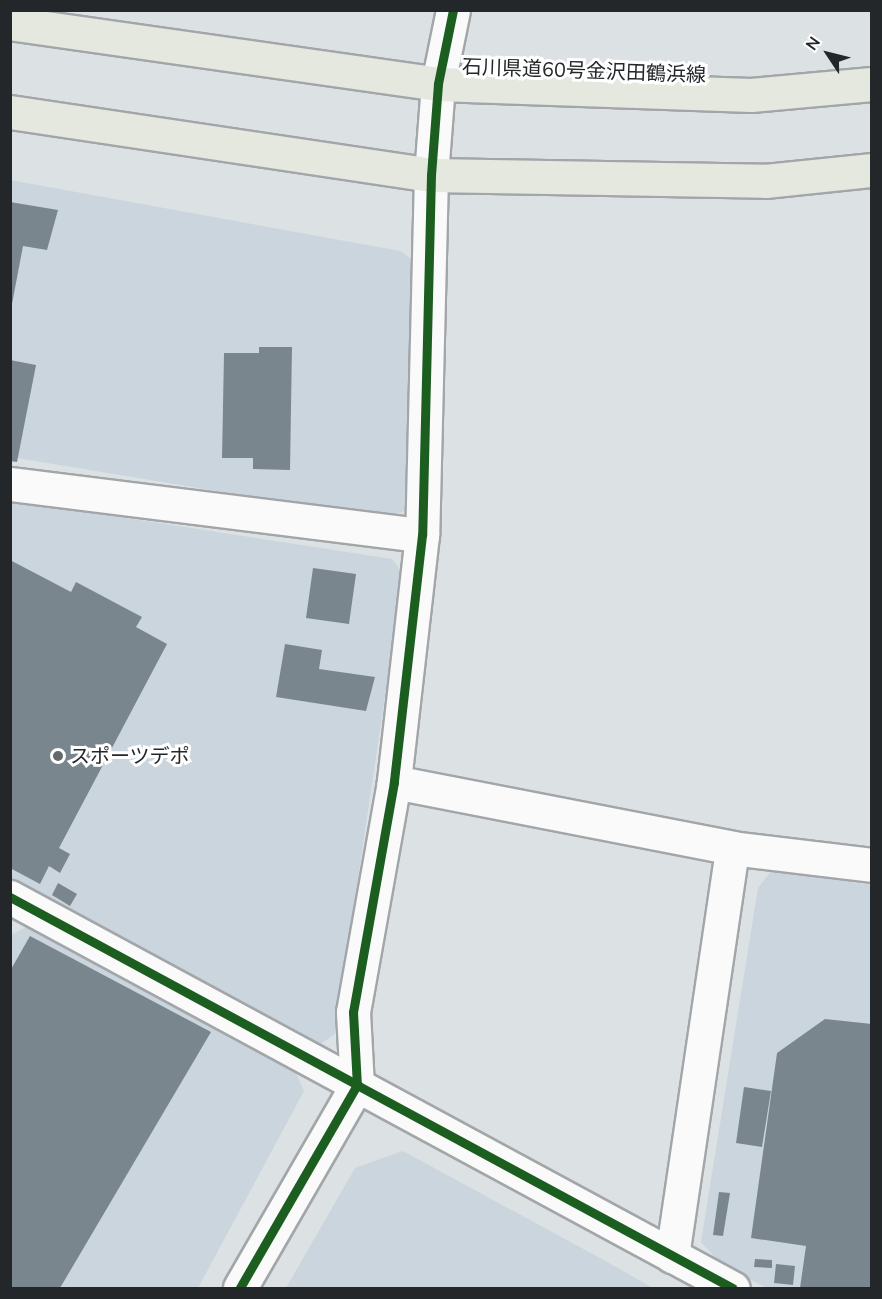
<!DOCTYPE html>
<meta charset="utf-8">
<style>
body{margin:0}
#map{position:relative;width:882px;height:1299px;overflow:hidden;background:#dce1e4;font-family:"Nunito Sans","Noto Sans JP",sans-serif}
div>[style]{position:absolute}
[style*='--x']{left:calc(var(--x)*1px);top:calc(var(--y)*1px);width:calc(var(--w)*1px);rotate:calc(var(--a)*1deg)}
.built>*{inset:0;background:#cbd5dd}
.building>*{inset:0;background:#7a868e}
.roads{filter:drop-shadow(2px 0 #a3a6a9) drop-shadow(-2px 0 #a3a6a9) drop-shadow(0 2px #a3a6a9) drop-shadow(0 -2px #a3a6a9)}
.minor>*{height:33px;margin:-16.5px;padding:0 16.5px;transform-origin:16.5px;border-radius:16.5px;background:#fafafb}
.major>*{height:33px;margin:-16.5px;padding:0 16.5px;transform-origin:16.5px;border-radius:16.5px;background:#e5e8df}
.cycleway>*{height:9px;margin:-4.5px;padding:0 4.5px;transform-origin:4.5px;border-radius:4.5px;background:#1b5e20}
.dots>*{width:16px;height:16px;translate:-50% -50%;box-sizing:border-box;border:3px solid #fff;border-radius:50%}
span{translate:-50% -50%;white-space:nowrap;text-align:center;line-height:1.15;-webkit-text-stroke:6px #fff;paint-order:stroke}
.street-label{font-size:20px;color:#24272a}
.poi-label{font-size:20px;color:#24272a}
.left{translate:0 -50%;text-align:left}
.frame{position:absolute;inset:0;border:12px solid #24272a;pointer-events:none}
.north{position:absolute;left:798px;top:24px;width:60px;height:60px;-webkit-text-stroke:4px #fff;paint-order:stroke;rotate:305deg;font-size:16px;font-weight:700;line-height:24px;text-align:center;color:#24272a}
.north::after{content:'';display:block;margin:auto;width:21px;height:27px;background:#24272a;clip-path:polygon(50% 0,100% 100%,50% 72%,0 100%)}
</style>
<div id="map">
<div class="built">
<i style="clip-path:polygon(10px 180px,400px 251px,417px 263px,415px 506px,386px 519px,11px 457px)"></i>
<i style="clip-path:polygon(10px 500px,392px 559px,403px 574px,335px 1034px,319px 1045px,11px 879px)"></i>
<i style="clip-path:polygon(772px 870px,871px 885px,871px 1288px,767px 1288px,722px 1265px,701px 1242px,758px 888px)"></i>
<i style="clip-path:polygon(27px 927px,296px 1073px,304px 1091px,198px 1288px,11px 1288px,10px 935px)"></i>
<i style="clip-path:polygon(403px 1151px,609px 1263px,653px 1288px,286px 1288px,355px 1168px)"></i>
</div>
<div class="building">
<i style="clip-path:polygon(10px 202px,58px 210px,47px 250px,23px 246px,12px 304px)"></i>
<i style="clip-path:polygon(259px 347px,292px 347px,290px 470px,253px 469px,253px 458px,222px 458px,224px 353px,259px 353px)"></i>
<i style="clip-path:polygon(10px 360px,36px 365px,17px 462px,10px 461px)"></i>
<i style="clip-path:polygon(10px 560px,71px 592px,76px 582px,142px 617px,136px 627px,167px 644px,59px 848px,70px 854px,60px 873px,49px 866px,40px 884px,10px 868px)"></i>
<i style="clip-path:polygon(313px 568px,356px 574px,349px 624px,306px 618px)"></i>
<i style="clip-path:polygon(285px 644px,322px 650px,319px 669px,375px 677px,366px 711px,276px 697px)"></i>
<i style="clip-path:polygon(58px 883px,77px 894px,70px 906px,52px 895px)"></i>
<i style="clip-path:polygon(30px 936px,211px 1032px,60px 1288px,10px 1288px,10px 971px)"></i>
<i style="clip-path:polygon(825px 1019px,872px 1024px,872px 1288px,800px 1288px,806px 1246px,751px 1238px,777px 1053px)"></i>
<i style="clip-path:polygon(744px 1087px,771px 1091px,762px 1147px,736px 1143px)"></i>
<i style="clip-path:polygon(719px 1192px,730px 1193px,723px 1236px,713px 1235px)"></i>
<i style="clip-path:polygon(755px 1259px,772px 1260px,772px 1268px,754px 1267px)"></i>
<i style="clip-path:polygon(776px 1264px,795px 1266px,793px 1285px,774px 1283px)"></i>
</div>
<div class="roads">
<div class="minor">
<i style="--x:453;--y:10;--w:76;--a:101.5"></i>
<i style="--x:438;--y:84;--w:91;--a:94.4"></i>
<i style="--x:431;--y:175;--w:360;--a:91.4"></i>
<i style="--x:422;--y:535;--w:249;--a:96.5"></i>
<i style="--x:394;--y:782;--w:234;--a:100.1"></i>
<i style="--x:353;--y:1012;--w:73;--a:86.9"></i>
<i style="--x:357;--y:1085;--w:427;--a:28.4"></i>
<i style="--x:10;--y:484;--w:415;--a:7.1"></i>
<i style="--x:394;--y:782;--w:344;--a:11"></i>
<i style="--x:732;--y:848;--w:141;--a:6.9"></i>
<i style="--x:10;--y:897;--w:395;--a:28.4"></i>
<i style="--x:357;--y:1085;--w:234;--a:120"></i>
<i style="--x:672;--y:1256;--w:412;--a:-81.6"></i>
</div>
<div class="major">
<i style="--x:10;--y:23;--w:432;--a:8.1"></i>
<i style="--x:438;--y:84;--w:313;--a:2"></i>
<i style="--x:751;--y:95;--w:121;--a:-5.2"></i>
<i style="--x:10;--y:112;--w:426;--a:8.5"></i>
<i style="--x:431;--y:175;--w:334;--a:1"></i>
<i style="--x:765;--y:181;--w:108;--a:-5.9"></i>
</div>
</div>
<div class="cycleway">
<i style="--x:453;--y:10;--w:76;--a:101.5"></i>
<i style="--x:438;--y:84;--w:91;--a:94.4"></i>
<i style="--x:431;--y:175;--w:360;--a:91.4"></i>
<i style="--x:422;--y:535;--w:249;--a:96.5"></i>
<i style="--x:394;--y:782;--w:234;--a:100.1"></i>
<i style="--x:353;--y:1012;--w:73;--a:86.9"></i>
<i style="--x:357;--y:1085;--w:427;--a:28.4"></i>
<i style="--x:10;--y:897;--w:395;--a:28.4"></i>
<i style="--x:357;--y:1085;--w:234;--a:120"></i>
</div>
<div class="dots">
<i style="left:58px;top:756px;background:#64686b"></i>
</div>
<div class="street-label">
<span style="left:584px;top:71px;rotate:2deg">石川県道60号金沢田鶴浜線</span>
</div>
<div class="poi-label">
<span class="left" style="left:70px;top:756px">スポーツデポ</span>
</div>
<div class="frame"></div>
<div class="north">N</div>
</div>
